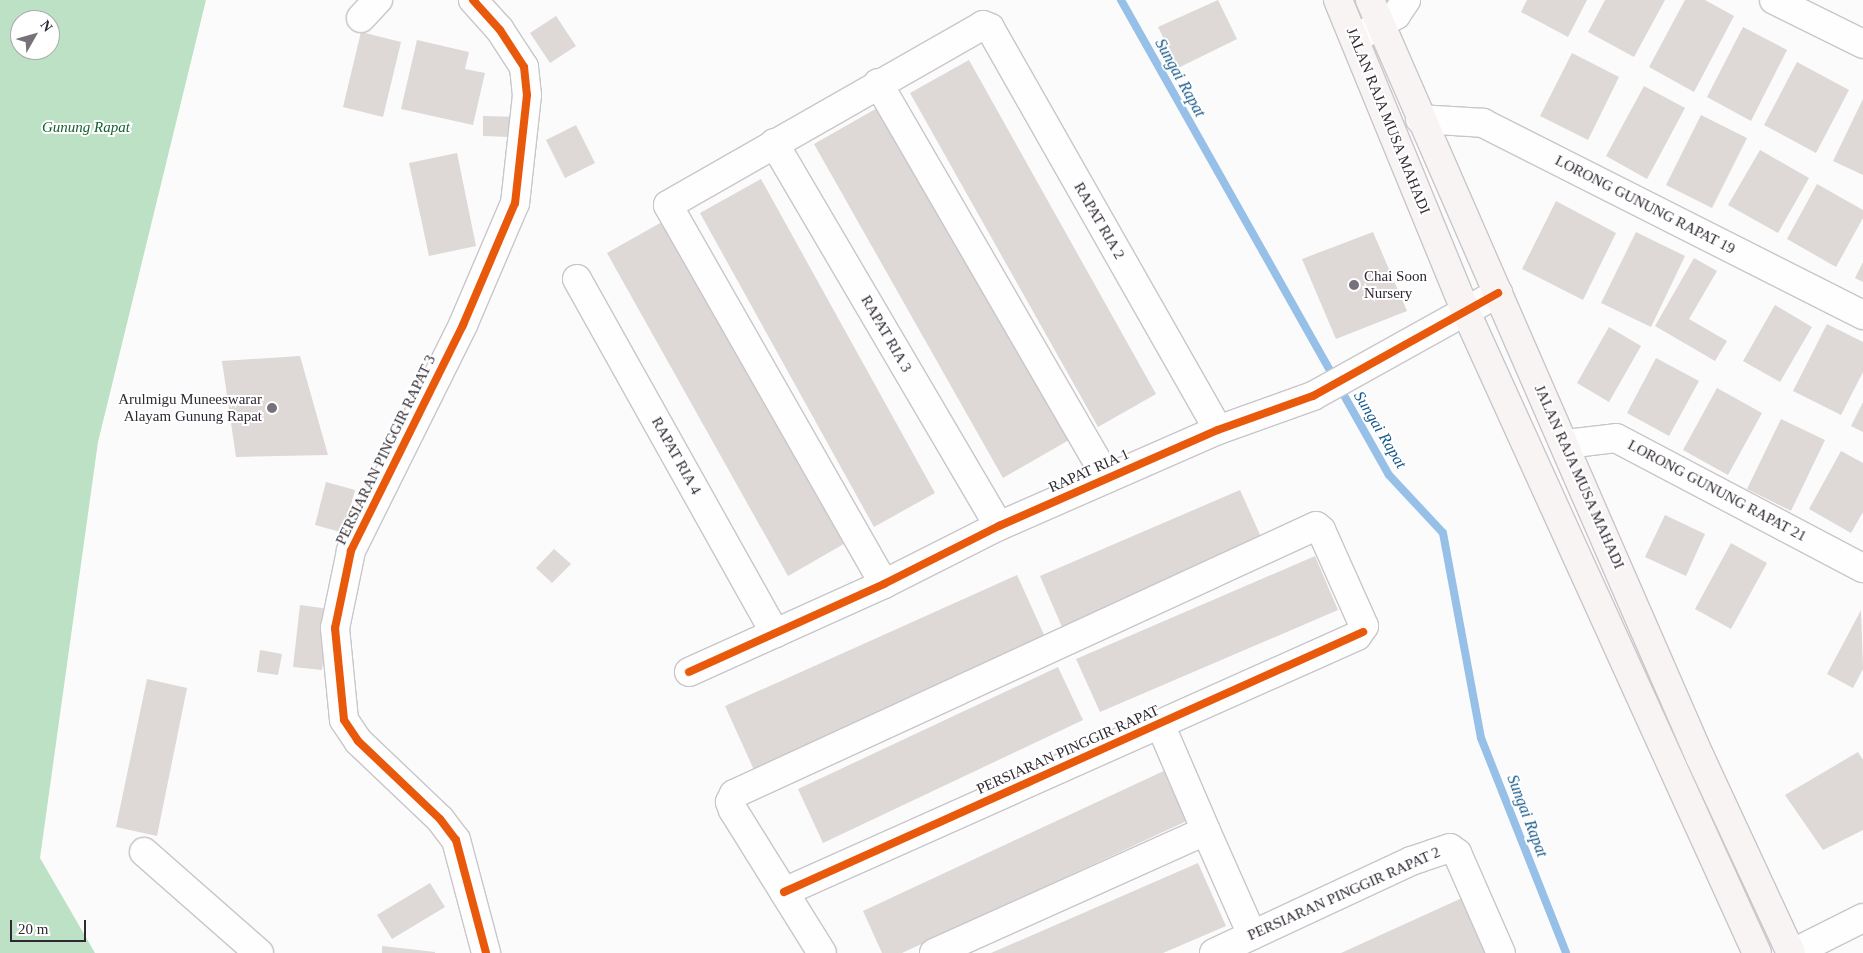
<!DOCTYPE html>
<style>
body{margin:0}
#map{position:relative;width:1863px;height:953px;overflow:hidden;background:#fbfbfb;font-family:"Times New Roman",serif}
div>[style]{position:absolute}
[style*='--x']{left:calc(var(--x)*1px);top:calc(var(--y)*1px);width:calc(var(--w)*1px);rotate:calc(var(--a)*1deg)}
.forest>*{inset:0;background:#bce1c4}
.stream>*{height:8px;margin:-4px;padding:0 4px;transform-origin:4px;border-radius:4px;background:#96c0e7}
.building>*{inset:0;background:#ded8d6}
.roads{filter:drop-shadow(1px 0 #c9c6cb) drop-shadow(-1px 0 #c9c6cb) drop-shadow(0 1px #c9c6cb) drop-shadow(0 -1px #c9c6cb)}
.minor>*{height:28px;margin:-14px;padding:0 14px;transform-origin:14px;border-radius:14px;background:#fefefe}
.major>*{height:28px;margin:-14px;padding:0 14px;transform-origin:14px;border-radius:14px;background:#f8f4f3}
.cycleway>*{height:8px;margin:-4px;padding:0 4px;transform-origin:4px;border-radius:4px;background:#e8590c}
.dots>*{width:14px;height:14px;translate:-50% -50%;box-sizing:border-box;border:2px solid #fff;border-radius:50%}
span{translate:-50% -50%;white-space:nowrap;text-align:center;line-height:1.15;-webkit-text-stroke:4px #fff;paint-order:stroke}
.street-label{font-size:15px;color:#302934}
.park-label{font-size:15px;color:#166130;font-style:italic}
.poi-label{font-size:15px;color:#302934}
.left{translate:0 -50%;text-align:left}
.right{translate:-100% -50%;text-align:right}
.water-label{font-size:16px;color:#125689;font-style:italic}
.north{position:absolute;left:10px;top:10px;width:50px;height:50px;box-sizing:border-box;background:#fff;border:1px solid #aca9ae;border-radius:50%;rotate:52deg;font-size:14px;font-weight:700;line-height:20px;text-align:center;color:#302934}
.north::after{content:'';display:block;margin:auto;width:18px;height:22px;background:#77727a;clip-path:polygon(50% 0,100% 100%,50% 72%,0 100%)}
.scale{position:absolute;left:10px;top:920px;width:76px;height:22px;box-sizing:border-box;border:2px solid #302934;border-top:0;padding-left:6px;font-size:15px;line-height:18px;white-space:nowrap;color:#302934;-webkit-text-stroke:4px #fff;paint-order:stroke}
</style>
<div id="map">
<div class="forest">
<i style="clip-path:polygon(evenodd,0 0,206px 0,98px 442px,40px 858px,95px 953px,0 953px,0 0,20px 20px,50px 20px,50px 50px,20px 50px,20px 20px)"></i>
</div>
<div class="stream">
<i style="--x:1121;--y:0;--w:545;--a:60.57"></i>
<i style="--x:1389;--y:475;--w:79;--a:47"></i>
<i style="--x:1443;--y:533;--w:208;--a:79.5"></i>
<i style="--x:1481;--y:738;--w:231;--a:68.4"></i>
</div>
<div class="building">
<i style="clip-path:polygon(1218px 0,1237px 39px,1178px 68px,1158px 27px)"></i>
<i style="clip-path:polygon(1527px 0,1587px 0,1568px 37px,1521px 12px)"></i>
<i style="clip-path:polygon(1605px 0,1665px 0,1634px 57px,1588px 32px)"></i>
<i style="clip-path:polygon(1685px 0,1705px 0,1734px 16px,1694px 92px,1649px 67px)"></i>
<i style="clip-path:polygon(556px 16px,576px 46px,550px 63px,530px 33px)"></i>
<i style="clip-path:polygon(1743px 27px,1787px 50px,1751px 121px,1707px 97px)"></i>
<i style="clip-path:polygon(361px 32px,401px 42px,383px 117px,343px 107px)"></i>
<i style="clip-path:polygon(417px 40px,469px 52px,465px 69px,485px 73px,473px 125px,401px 109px)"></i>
<i style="clip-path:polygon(1572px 53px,1619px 77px,1588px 140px,1540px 116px)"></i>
<i style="clip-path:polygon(969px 60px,1156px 394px,1098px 427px,910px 93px)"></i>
<i style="clip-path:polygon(1797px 62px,1849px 90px,1816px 153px,1764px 125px)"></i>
<i style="clip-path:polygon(1644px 86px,1685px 108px,1647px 179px,1606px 156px)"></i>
<i style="clip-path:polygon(1863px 99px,1863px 175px,1833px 161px)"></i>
<i style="clip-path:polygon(879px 107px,1069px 440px,1003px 478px,814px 144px)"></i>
<i style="clip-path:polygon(1701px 115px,1747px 138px,1712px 208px,1666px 185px)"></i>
<i style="clip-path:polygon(483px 116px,514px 117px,513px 137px,483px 136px)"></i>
<i style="clip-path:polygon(576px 125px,595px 163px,565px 178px,546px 140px)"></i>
<i style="clip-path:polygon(1760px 150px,1809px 178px,1778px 233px,1728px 205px)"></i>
<i style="clip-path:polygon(457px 153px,476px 246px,429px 256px,409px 163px)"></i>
<i style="clip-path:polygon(761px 179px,935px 493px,874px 527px,700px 213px)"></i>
<i style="clip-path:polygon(1817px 184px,1863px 210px,1863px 218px,1836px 267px,1787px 239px)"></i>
<i style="clip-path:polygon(1556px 201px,1616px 233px,1583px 300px,1522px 269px)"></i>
<i style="clip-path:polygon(669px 218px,849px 541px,788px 576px,607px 253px)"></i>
<i style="clip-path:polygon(1373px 232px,1407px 311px,1336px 339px,1302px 259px)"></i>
<i style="clip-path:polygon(1636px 232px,1685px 256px,1651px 327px,1601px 303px)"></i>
<i style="clip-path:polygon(1694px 258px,1717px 271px,1689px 319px,1727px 341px,1715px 361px,1655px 326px)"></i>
<i style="clip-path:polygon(1863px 262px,1863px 282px,1855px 278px)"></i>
<i style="clip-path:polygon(1775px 305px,1812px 327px,1780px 382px,1743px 361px)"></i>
<i style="clip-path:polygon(1827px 324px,1863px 342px,1863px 372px,1841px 415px,1793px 391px)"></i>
<i style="clip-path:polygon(1609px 327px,1641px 346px,1609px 402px,1577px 383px)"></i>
<i style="clip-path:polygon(300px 356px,328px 455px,236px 457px,222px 361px)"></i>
<i style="clip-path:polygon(1656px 358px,1699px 381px,1669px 436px,1627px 413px)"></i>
<i style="clip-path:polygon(1717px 388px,1762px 413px,1728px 475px,1683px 450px)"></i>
<i style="clip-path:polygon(1863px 402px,1863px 432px,1851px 426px)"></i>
<i style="clip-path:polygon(1781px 419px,1825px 440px,1791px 511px,1747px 489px)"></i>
<i style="clip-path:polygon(1841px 451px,1863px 463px,1863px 512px,1851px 533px,1809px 509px)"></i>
<i style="clip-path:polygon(326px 482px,355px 490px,344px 533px,315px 525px)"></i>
<i style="clip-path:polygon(1240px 490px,1266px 548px,1065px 634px,1040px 576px)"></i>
<i style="clip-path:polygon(1665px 515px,1705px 534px,1686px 576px,1645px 557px)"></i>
<i style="clip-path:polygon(1731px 543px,1767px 563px,1731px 629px,1695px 609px)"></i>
<i style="clip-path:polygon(554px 549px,571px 564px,552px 583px,536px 568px)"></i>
<i style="clip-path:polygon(1315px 556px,1338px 610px,1100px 712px,1076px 659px)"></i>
<i style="clip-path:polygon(1017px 575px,1046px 639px,754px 770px,725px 706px)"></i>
<i style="clip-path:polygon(300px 605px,329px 609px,322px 670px,293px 667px)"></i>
<i style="clip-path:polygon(1861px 610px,1863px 669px,1853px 688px,1827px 674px)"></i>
<i style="clip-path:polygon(260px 650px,282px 654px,278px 675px,257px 672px)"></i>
<i style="clip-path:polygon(1058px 667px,1083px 720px,823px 843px,798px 789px)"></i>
<i style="clip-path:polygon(147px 679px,187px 688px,157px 836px,116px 827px)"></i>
<i style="clip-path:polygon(1858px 752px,1863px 760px,1863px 830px,1823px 850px,1785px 795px)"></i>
<i style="clip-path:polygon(1168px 769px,1191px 819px,902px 953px,882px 953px,863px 911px)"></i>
<i style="clip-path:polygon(1198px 863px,1226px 926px,1163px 953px,991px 953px)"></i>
<i style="clip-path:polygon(430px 883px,445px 907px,392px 939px,377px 915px)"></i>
<i style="clip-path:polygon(1462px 898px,1487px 953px,1341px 953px)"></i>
<i style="clip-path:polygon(382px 946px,435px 952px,435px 953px,382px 953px)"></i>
</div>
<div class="roads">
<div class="minor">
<i style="--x:473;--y:0;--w:40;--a:48"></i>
<i style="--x:500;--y:30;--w:44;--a:57"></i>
<i style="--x:524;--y:67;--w:28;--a:84"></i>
<i style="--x:527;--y:95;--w:109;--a:96.3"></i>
<i style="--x:515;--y:203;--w:133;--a:113.1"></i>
<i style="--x:463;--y:325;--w:252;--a:116.4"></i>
<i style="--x:351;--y:551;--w:79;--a:101.7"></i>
<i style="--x:335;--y:628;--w:92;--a:84.4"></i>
<i style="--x:344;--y:720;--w:25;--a:56"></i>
<i style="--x:358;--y:741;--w:113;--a:43.6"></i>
<i style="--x:440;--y:819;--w:26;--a:53"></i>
<i style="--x:456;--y:840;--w:117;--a:75.1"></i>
<i style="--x:1774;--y:0;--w:99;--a:26.3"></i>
<i style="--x:361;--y:18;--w:25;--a:-47"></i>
<i style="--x:1355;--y:39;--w:48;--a:-30.3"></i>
<i style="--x:1396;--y:15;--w:18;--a:-56"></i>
<i style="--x:878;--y:83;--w:457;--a:59.9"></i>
<i style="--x:1420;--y:119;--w:63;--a:3.6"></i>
<i style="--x:1483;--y:123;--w:426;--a:26.8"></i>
<i style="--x:774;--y:143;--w:444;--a:59.6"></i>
<i style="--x:577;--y:279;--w:406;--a:60.8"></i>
<i style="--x:1566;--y:444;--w:50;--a:-6.8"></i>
<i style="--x:1616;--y:438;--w:279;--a:27.8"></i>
<i style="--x:884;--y:584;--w:436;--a:-119.7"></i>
<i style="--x:668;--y:205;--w:363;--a:-29.7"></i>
<i style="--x:983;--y:25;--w:8;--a:23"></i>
<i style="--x:990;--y:28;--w:462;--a:60.4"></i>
<i style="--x:689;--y:672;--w:214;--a:-24.3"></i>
<i style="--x:884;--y:584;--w:129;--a:-26.8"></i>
<i style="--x:999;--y:526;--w:239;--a:-23.7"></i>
<i style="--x:1218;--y:430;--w:101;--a:-19.7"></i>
<i style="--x:1313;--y:396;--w:212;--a:-29.1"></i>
<i style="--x:1160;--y:724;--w:116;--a:66.7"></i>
<i style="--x:144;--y:852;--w:153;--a:41.3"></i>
<i style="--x:784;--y:892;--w:628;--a:-24.07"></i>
<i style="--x:1357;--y:636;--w:12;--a:-55"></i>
<i style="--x:1364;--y:626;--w:105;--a:-114.1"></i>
<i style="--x:1321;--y:530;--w:6;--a:-141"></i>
<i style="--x:1316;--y:526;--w:641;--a:155.27"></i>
<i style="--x:734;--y:794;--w:9;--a:117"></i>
<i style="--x:730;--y:802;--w:9;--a:69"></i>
<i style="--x:733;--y:810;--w:168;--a:58.1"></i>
<i style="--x:934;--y:953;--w:298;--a:-24.2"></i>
<i style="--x:1206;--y:831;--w:114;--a:66.1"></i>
<i style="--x:1214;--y:953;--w:217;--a:-25"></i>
<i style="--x:1411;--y:861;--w:41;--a:-18.4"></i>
<i style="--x:1450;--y:848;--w:9;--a:36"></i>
<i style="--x:1457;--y:853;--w:109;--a:66.3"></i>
<i style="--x:1793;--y:953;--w:78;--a:-26.6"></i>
</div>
<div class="major">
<i style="--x:1338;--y:0;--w:335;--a:67.7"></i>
<i style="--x:1465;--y:310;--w:706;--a:65.58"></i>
<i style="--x:1370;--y:0;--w:826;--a:66.45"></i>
<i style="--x:1700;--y:757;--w:216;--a:65.1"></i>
</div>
</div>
<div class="cycleway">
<i style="--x:473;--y:0;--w:40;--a:48"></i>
<i style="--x:500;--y:30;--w:44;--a:57"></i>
<i style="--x:524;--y:67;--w:28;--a:84"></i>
<i style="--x:527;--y:95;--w:109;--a:96.3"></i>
<i style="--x:515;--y:203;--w:133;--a:113.1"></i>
<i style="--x:463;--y:325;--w:252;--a:116.4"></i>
<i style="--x:351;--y:551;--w:79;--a:101.7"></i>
<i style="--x:335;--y:628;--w:92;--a:84.4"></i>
<i style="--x:344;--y:720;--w:25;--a:56"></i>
<i style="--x:358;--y:741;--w:113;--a:43.6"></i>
<i style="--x:440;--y:819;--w:26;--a:53"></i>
<i style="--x:456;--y:840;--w:117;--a:75.1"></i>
<i style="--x:689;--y:672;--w:214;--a:-24.3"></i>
<i style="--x:884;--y:584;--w:129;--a:-26.8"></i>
<i style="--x:999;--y:526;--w:239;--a:-23.7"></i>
<i style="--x:1218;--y:430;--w:101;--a:-19.7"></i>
<i style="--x:1313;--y:396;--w:212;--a:-29.1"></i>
<i style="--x:784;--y:892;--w:635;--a:-24.18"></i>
</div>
<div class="dots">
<i style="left:1354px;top:285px;background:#77727a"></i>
<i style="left:272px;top:408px;background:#77727a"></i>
</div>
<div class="street-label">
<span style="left:1388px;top:121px;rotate:68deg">JALAN RAJA MUSA MAHADI</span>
<span style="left:1645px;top:205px;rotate:27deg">LORONG GUNUNG RAPAT 19</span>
<span style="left:1099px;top:221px;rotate:60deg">RAPAT RIA 2</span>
<span style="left:886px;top:334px;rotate:60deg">RAPAT RIA 3</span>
<span style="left:386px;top:450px;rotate:-64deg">PERSIARAN PINGGIR RAPAT 3</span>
<span style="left:676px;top:456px;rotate:61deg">RAPAT RIA 4</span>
<span style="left:1089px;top:471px;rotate:-24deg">RAPAT RIA 1</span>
<span style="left:1579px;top:477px;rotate:66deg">JALAN RAJA MUSA MAHADI</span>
<span style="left:1717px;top:491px;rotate:28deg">LORONG GUNUNG RAPAT 21</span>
<span style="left:1068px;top:750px;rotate:-24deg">PERSIARAN PINGGIR RAPAT</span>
<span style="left:1344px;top:894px;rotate:-24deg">PERSIARAN PINGGIR RAPAT 2</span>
</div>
<div class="park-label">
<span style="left:86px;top:128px">Gunung Rapat</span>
</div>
<div class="poi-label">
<span class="left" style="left:1364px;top:285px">Chai Soon<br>Nursery</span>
<span class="right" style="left:262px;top:408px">Arulmigu Muneeswarar<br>Alayam Gunung Rapat</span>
</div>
<div class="water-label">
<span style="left:1180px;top:78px;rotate:61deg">Sungai Rapat</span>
<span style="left:1380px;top:430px;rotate:59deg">Sungai Rapat</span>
<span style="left:1527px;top:816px;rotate:69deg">Sungai Rapat</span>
</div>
<div class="north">N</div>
<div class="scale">20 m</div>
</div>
